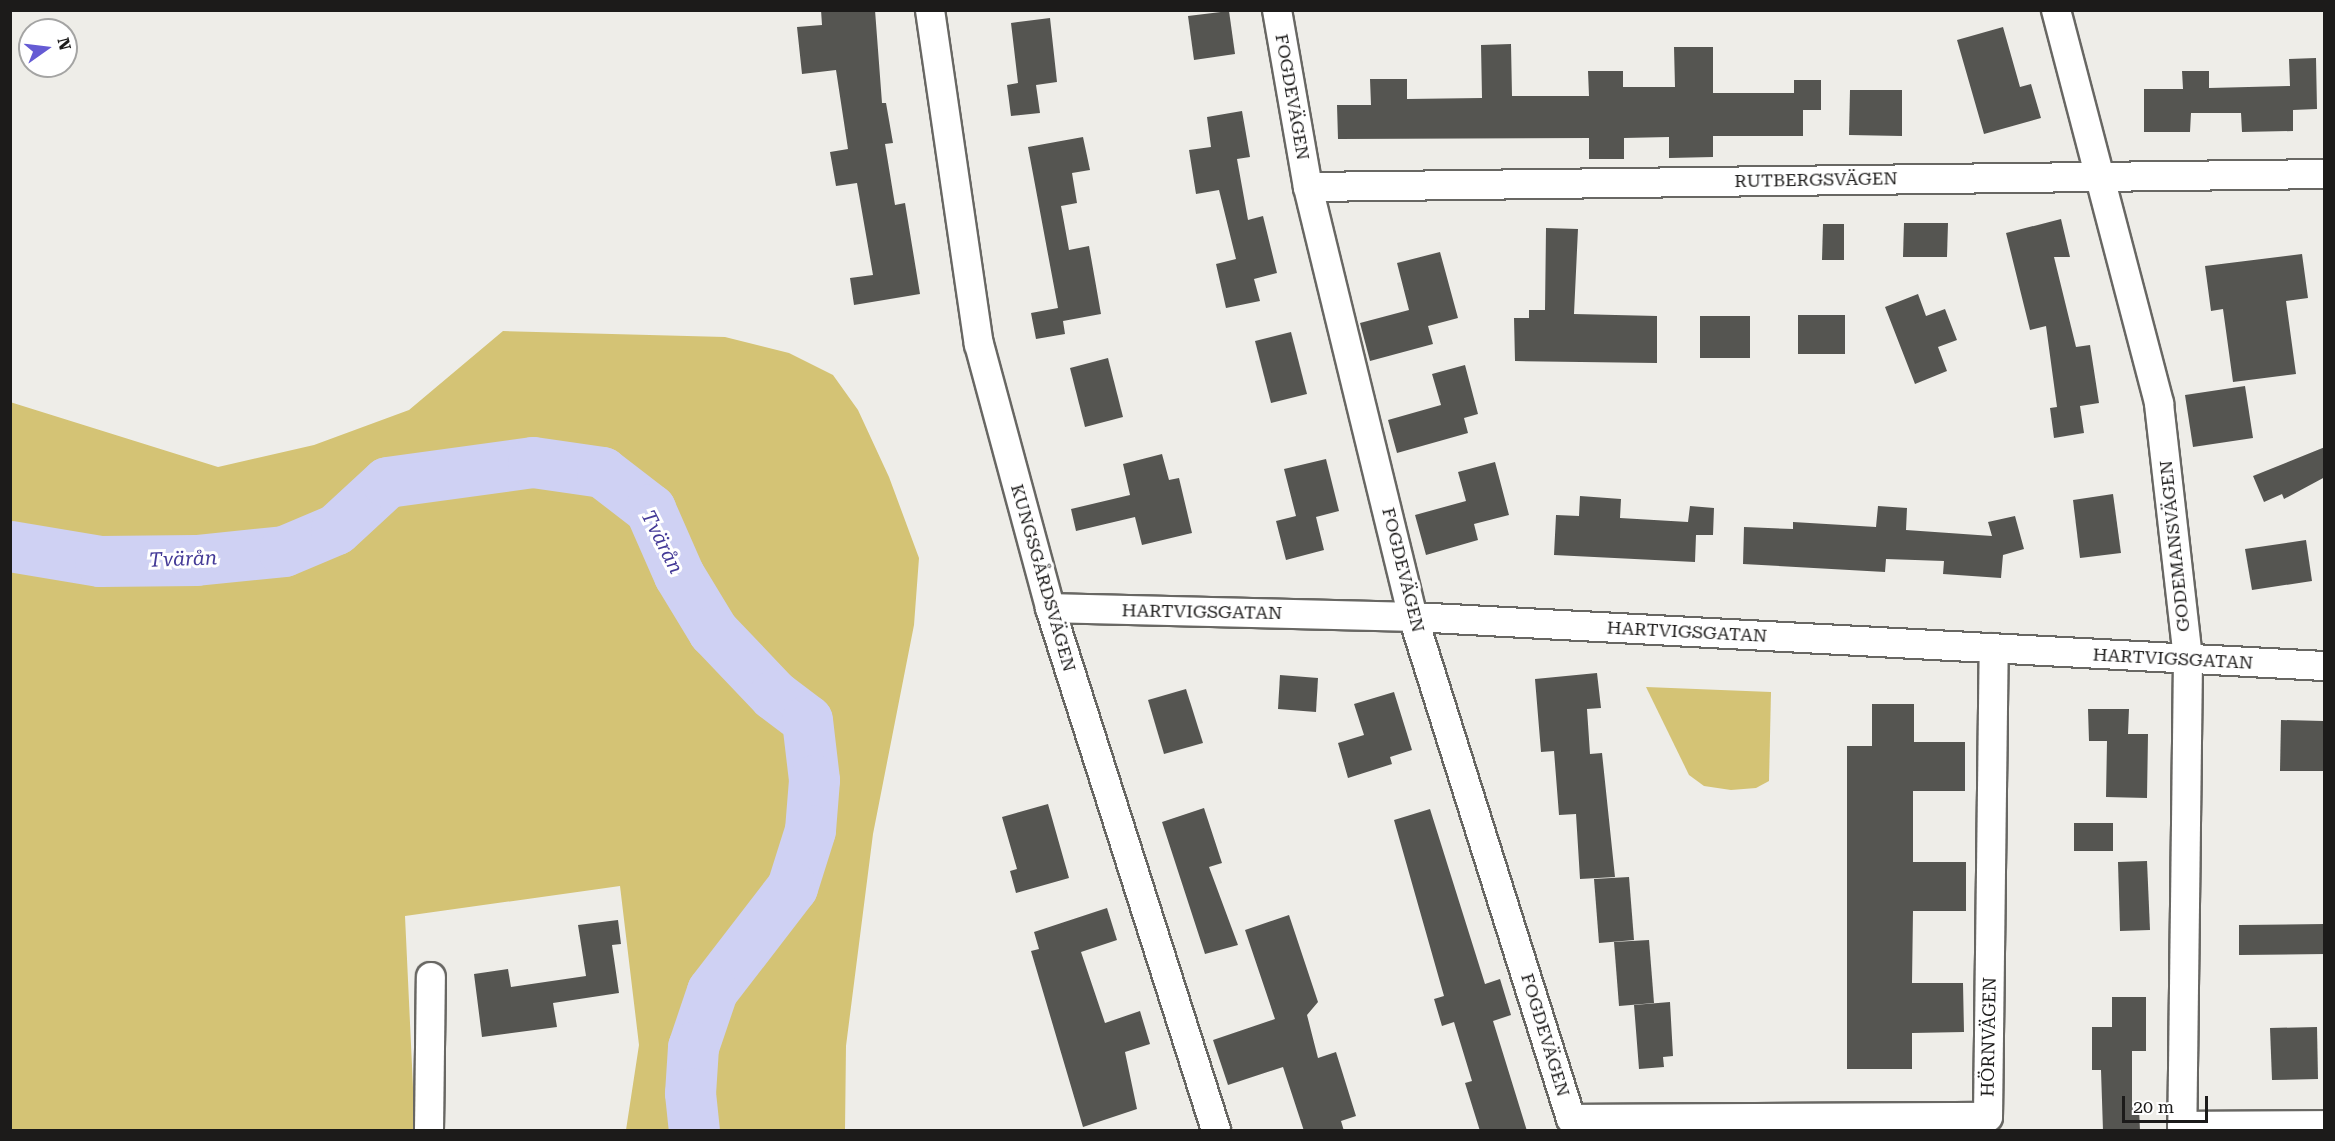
<!DOCTYPE html>
<meta charset="utf-8">
<style>
body{margin:0}
#map{position:relative;width:2335px;height:1141px;overflow:hidden;background:#eeede8;font-family:"Roboto Serif",serif}
div>[style]{position:absolute}
[style*='--x']{left:calc(var(--x)*1px);top:calc(var(--y)*1px);width:calc(var(--w)*1px);rotate:calc(var(--a)*1deg)}
.green>*{inset:0;background:#d4c375}
.river>*{height:51px;margin:-25.5px;padding:0 25.5px;transform-origin:25.5px;border-radius:25.5px;background:#cfd1f3}
.building>*{inset:0;background:#555551}
.roads{filter:drop-shadow(2px 0 #686763) drop-shadow(-2px 0 #686763) drop-shadow(0 2px #686763) drop-shadow(0 -2px #686763)}
.street>*{height:28px;margin:-14px;padding:0 14px;transform-origin:14px;border-radius:14px;background:#fff}
span{translate:-50% -50%;white-space:nowrap;text-align:center;line-height:1.15;-webkit-text-stroke:6px #fff;paint-order:stroke}
.street-label{font-size:18px;color:#1c1b1a}
.water-label{font-size:20px;color:#443a97;font-style:italic}
.frame{position:absolute;inset:0;border:12px solid #1c1b1a;pointer-events:none}
.north{position:absolute;left:18px;top:18px;width:60px;height:60px;box-sizing:border-box;background:#fff;border:2px solid #a4a4a3;border-radius:50%;rotate:76deg;font-size:16px;font-weight:700;line-height:24px;text-align:center;color:#1c1b1a}
.north::after{content:'';display:block;margin:auto;width:21px;height:27px;background:#655bd4;clip-path:polygon(50% 0,100% 100%,50% 72%,0 100%)}
.scale{position:absolute;left:2122px;top:1096px;width:86px;height:27px;box-sizing:border-box;border:3px solid #1c1b1a;border-top:0;padding-left:8px;font-size:18px;line-height:21px;white-space:nowrap;color:#1c1b1a;-webkit-text-stroke:4px #fff;paint-order:stroke}
</style>
<div id="map">
<div class="green">
<i style="clip-path:polygon(503px 331px,725px 337px,789px 353px,833px 375px,858px 410px,889px 477px,919px 558px,914px 625px,873px 834px,846px 1046px,845px 1130px,626px 1130px,639px 1045px,620px 886px,405px 916px,415px 1130px,11px 1130px,10px 402px,218px 467px,314px 445px,409px 410px)"></i>
<i style="clip-path:polygon(1646px 687px,1771px 692px,1769px 781px,1756px 788px,1731px 790px,1704px 786px,1689px 775px)"></i>
</div>
<div class="river">
<i style="--x:10;--y:546;--w:91;--a:9.5"></i>
<i style="--x:100;--y:561;--w:96;--a:-0.6"></i>
<i style="--x:196;--y:560;--w:88;--a:-5.8"></i>
<i style="--x:284;--y:551;--w:56;--a:-22.9"></i>
<i style="--x:336;--y:529;--w:69;--a:-42.7"></i>
<i style="--x:387;--y:482;--w:147;--a:-7.8"></i>
<i style="--x:533;--y:462;--w:70;--a:8.2"></i>
<i style="--x:602;--y:472;--w:61;--a:37.6"></i>
<i style="--x:650;--y:509;--w:72;--a:66.3"></i>
<i style="--x:679;--y:575;--w:66;--a:58.7"></i>
<i style="--x:713;--y:631;--w:88;--a:46.4"></i>
<i style="--x:774;--y:695;--w:41;--a:37.1"></i>
<i style="--x:807;--y:720;--w:60;--a:83.3"></i>
<i style="--x:814;--y:780;--w:50;--a:94.6"></i>
<i style="--x:810;--y:830;--w:60;--a:107.5"></i>
<i style="--x:792;--y:887;--w:131;--a:127.6"></i>
<i style="--x:712;--y:991;--w:59;--a:108.7"></i>
<i style="--x:693;--y:1047;--w:46;--a:93.7"></i>
<i style="--x:690;--y:1093;--w:37;--a:84"></i>
</div>
<div class="building">
<i style="clip-path:polygon(821px 10px,875px 10px,882px 103px,886px 103px,893px 143px,885px 144px,895px 205px,905px 203px,920px 294px,854px 305px,850px 278px,873px 275px,857px 183px,836px 186px,830px 152px,848px 149px,836px 70px,802px 74px,797px 27px,822px 25px)"></i>
<i style="clip-path:polygon(1229px 11px,1235px 54px,1194px 60px,1188px 16px)"></i>
<i style="clip-path:polygon(1050px 18px,1057px 82px,1036px 85px,1040px 113px,1011px 116px,1007px 85px,1018px 83px,1011px 23px)"></i>
<i style="clip-path:polygon(2003px 27px,2020px 87px,2031px 84px,2041px 118px,1984px 134px,1957px 40px)"></i>
<i style="clip-path:polygon(1511px 44px,1512px 96px,1589px 96px,1588px 71px,1623px 71px,1623px 87px,1675px 87px,1674px 47px,1713px 47px,1713px 93px,1794px 93px,1794px 80px,1821px 80px,1821px 110px,1803px 110px,1803px 136px,1713px 136px,1713px 157px,1669px 158px,1669px 137px,1624px 138px,1624px 159px,1589px 159px,1589px 138px,1338px 139px,1337px 105px,1371px 105px,1370px 79px,1407px 79px,1407px 99px,1482px 98px,1481px 45px)"></i>
<i style="clip-path:polygon(2316px 58px,2317px 109px,2293px 110px,2293px 131px,2242px 132px,2241px 113px,2191px 113px,2190px 132px,2144px 132px,2144px 89px,2183px 89px,2182px 71px,2209px 71px,2209px 88px,2290px 86px,2289px 59px)"></i>
<i style="clip-path:polygon(1850px 90px,1902px 90px,1902px 136px,1849px 135px)"></i>
<i style="clip-path:polygon(1242px 111px,1250px 157px,1237px 159px,1248px 220px,1263px 216px,1277px 273px,1254px 279px,1260px 301px,1226px 308px,1216px 264px,1236px 259px,1219px 190px,1196px 194px,1189px 150px,1211px 147px,1207px 117px)"></i>
<i style="clip-path:polygon(1083px 137px,1090px 170px,1072px 173px,1077px 203px,1061px 206px,1069px 250px,1089px 246px,1101px 314px,1063px 321px,1065px 334px,1036px 339px,1031px 313px,1058px 308px,1028px 147px)"></i>
<i style="clip-path:polygon(2061px 219px,2070px 257px,2054px 257px,2076px 347px,2090px 345px,2099px 403px,2080px 406px,2084px 433px,2054px 438px,2050px 408px,2057px 407px,2046px 326px,2030px 330px,2006px 233px)"></i>
<i style="clip-path:polygon(1904px 223px,1948px 223px,1947px 257px,1903px 257px)"></i>
<i style="clip-path:polygon(1823px 224px,1844px 224px,1844px 260px,1822px 260px)"></i>
<i style="clip-path:polygon(1546px 228px,1578px 229px,1574px 314px,1657px 316px,1657px 363px,1515px 361px,1514px 318px,1529px 318px,1529px 310px,1545px 310px)"></i>
<i style="clip-path:polygon(1440px 252px,1458px 318px,1428px 326px,1433px 344px,1370px 361px,1360px 323px,1409px 310px,1397px 263px)"></i>
<i style="clip-path:polygon(2302px 254px,2308px 298px,2286px 301px,2296px 374px,2233px 382px,2223px 309px,2211px 311px,2205px 266px)"></i>
<i style="clip-path:polygon(1918px 294px,1926px 316px,1945px 309px,1957px 340px,1938px 347px,1947px 371px,1915px 384px,1885px 307px)"></i>
<i style="clip-path:polygon(1798px 315px,1845px 315px,1845px 354px,1798px 354px)"></i>
<i style="clip-path:polygon(1700px 316px,1750px 316px,1750px 358px,1700px 358px)"></i>
<i style="clip-path:polygon(1291px 332px,1307px 394px,1271px 403px,1255px 341px)"></i>
<i style="clip-path:polygon(1108px 358px,1123px 417px,1085px 427px,1070px 368px)"></i>
<i style="clip-path:polygon(1465px 365px,1478px 414px,1464px 418px,1468px 433px,1397px 453px,1388px 420px,1441px 405px,1432px 374px)"></i>
<i style="clip-path:polygon(2245px 386px,2253px 438px,2193px 447px,2185px 395px)"></i>
<i style="clip-path:polygon(2325px 447px,2325px 477px,2284px 499px,2282px 494px,2264px 502px,2253px 476px)"></i>
<i style="clip-path:polygon(1162px 454px,1169px 480px,1179px 478px,1192px 533px,1142px 545px,1135px 517px,1076px 531px,1071px 509px,1130px 495px,1123px 464px)"></i>
<i style="clip-path:polygon(1326px 459px,1339px 511px,1316px 517px,1324px 550px,1286px 560px,1276px 521px,1296px 516px,1284px 469px)"></i>
<i style="clip-path:polygon(1495px 462px,1509px 515px,1474px 524px,1478px 540px,1426px 555px,1415px 515px,1466px 501px,1458px 472px)"></i>
<i style="clip-path:polygon(2113px 494px,2121px 553px,2080px 558px,2073px 500px)"></i>
<i style="clip-path:polygon(1580px 496px,1621px 499px,1620px 518px,1688px 522px,1690px 506px,1714px 508px,1713px 535px,1696px 535px,1695px 562px,1554px 555px,1556px 515px,1579px 516px)"></i>
<i style="clip-path:polygon(1878px 506px,1907px 508px,1906px 530px,1992px 536px,1988px 522px,2015px 516px,2024px 549px,2003px 555px,2001px 578px,1943px 574px,1944px 561px,1886px 559px,1885px 572px,1743px 564px,1744px 527px,1793px 529px,1793px 522px,1876px 527px)"></i>
<i style="clip-path:polygon(2306px 540px,2312px 581px,2252px 590px,2245px 549px)"></i>
<i style="clip-path:polygon(1597px 673px,1601px 708px,1587px 709px,1590px 754px,1602px 753px,1615px 877px,1580px 879px,1576px 814px,1559px 815px,1554px 751px,1541px 752px,1535px 679px)"></i>
<i style="clip-path:polygon(1280px 675px,1318px 678px,1316px 712px,1278px 709px)"></i>
<i style="clip-path:polygon(1186px 689px,1203px 743px,1164px 754px,1148px 700px)"></i>
<i style="clip-path:polygon(1394px 692px,1412px 750px,1390px 757px,1392px 764px,1348px 778px,1338px 743px,1364px 735px,1354px 704px)"></i>
<i style="clip-path:polygon(1872px 704px,1914px 704px,1914px 742px,1965px 742px,1965px 791px,1913px 791px,1913px 862px,1966px 862px,1966px 911px,1913px 911px,1912px 983px,1963px 983px,1964px 1032px,1912px 1033px,1912px 1069px,1847px 1069px,1847px 746px,1872px 746px)"></i>
<i style="clip-path:polygon(2088px 709px,2129px 709px,2128px 734px,2148px 734px,2147px 798px,2106px 797px,2107px 741px,2089px 741px)"></i>
<i style="clip-path:polygon(2281px 720px,2323px 721px,2323px 771px,2280px 771px)"></i>
<i style="clip-path:polygon(1048px 804px,1069px 878px,1016px 893px,1010px 871px,1017px 869px,1002px 817px)"></i>
<i style="clip-path:polygon(1204px 808px,1222px 863px,1209px 867px,1238px 945px,1205px 954px,1162px 822px)"></i>
<i style="clip-path:polygon(1430px 809px,1485px 984px,1500px 979px,1511px 1015px,1493px 1021px,1527px 1131px,1480px 1131px,1465px 1083px,1472px 1081px,1454px 1022px,1442px 1026px,1434px 999px,1444px 996px,1394px 820px)"></i>
<i style="clip-path:polygon(2074px 823px,2113px 823px,2113px 851px,2074px 851px)"></i>
<i style="clip-path:polygon(2147px 861px,2150px 930px,2120px 931px,2118px 862px)"></i>
<i style="clip-path:polygon(1629px 877px,1634px 940px,1599px 943px,1594px 879px)"></i>
<i style="clip-path:polygon(1107px 908px,1117px 940px,1081px 952px,1105px 1023px,1140px 1011px,1150px 1044px,1125px 1052px,1137px 1109px,1083px 1127px,1031px 951px,1039px 949px,1034px 932px)"></i>
<i style="clip-path:polygon(1289px 915px,1318px 1002px,1307px 1015px,1318px 1058px,1336px 1052px,1356px 1116px,1341px 1121px,1344px 1131px,1304px 1131px,1283px 1067px,1228px 1085px,1213px 1040px,1275px 1019px,1245px 930px)"></i>
<i style="clip-path:polygon(618px 920px,621px 944px,612px 945px,619px 993px,553px 1003px,557px 1027px,482px 1037px,474px 974px,508px 969px,511px 987px,586px 976px,578px 925px)"></i>
<i style="clip-path:polygon(2325px 924px,2325px 954px,2239px 955px,2239px 925px)"></i>
<i style="clip-path:polygon(1649px 940px,1654px 1003px,1619px 1006px,1614px 942px)"></i>
<i style="clip-path:polygon(2112px 997px,2146px 997px,2146px 1051px,2132px 1051px,2132px 1107px,2139px 1107px,2140px 1131px,2103px 1131px,2101px 1070px,2092px 1070px,2092px 1027px,2112px 1027px)"></i>
<i style="clip-path:polygon(1670px 1002px,1673px 1056px,1663px 1057px,1664px 1067px,1639px 1069px,1634px 1005px)"></i>
<i style="clip-path:polygon(2317px 1027px,2318px 1079px,2272px 1080px,2270px 1028px)"></i>
</div>
<div class="roads">
<div class="street">
<i style="--x:930;--y:10;--w:338;--a:81.7"></i>
<i style="--x:979;--y:344;--w:273;--a:74.9"></i>
<i style="--x:1050;--y:608;--w:548;--a:72.36"></i>
<i style="--x:1277;--y:10;--w:180;--a:80.1"></i>
<i style="--x:1308;--y:187;--w:443;--a:76.3"></i>
<i style="--x:1413;--y:617;--w:526;--a:72.53"></i>
<i style="--x:1571;--y:1119;--w:417;--a:-0.3"></i>
<i style="--x:1988;--y:1117;--w:469;--a:-89.3"></i>
<i style="--x:2056;--y:10;--w:407;--a:75.3"></i>
<i style="--x:2159;--y:404;--w:258;--a:83.5"></i>
<i style="--x:2188;--y:660;--w:470;--a:90.7"></i>
<i style="--x:1308;--y:187;--w:1016;--a:-0.73"></i>
<i style="--x:1050;--y:608;--w:363;--a:1.4"></i>
<i style="--x:1413;--y:617;--w:912;--a:3.08"></i>
<i style="--x:2182;--y:1126;--w:142;--a:-0.4"></i>
<i style="--x:429;--y:1130;--w:153;--a:-89.3"></i>
</div>
</div>
<div class="street-label">
<span style="left:1292px;top:97px;rotate:80deg">FOGDEVÄGEN</span>
<span style="left:1816px;top:180px;rotate:-1deg">RUTBERGSVÄGEN</span>
<span style="left:2175px;top:546px;rotate:-96deg">GODEMANSVÄGEN</span>
<span style="left:1403px;top:570px;rotate:76deg">FOGDEVÄGEN</span>
<span style="left:1043px;top:578px;rotate:74deg">KUNGSGÅRDSVÄGEN</span>
<span style="left:1202px;top:612px;rotate:1deg">HARTVIGSGATAN</span>
<span style="left:1687px;top:632px;rotate:3deg">HARTVIGSGATAN</span>
<span style="left:2173px;top:659px;rotate:3deg">HARTVIGSGATAN</span>
<span style="left:1545px;top:1035px;rotate:73deg">FOGDEVÄGEN</span>
<span style="left:1989px;top:1037px;rotate:-89deg">HÖRNVÄGEN</span>
</div>
<div class="water-label">
<span style="left:662px;top:542px;rotate:63deg">Tvärån</span>
<span style="left:183px;top:559px;rotate:-2deg">Tvärån</span>
</div>
<div class="frame"></div>
<div class="north">N</div>
<div class="scale">20 m</div>
</div>
